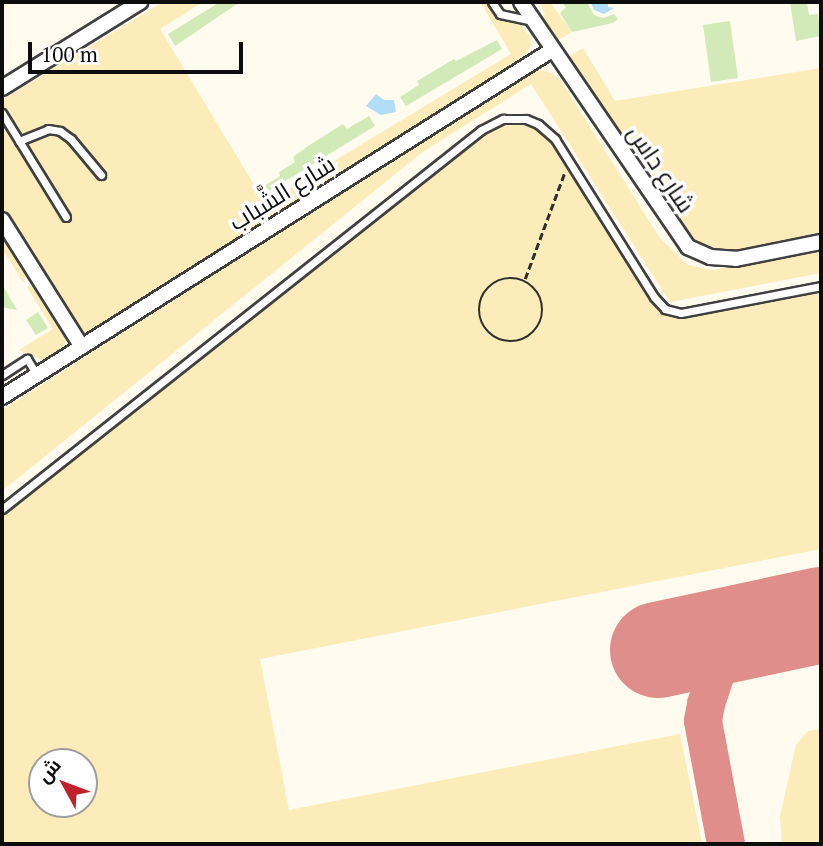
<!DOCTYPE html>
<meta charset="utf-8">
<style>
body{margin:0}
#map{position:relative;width:823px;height:846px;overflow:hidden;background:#fffbee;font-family:"PT Serif",Cairo,serif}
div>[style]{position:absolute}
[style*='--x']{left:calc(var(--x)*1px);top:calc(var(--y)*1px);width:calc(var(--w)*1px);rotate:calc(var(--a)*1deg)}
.green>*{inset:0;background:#d2eab7}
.sand>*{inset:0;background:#fcecb9}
.water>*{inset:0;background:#b1def7}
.taxiway>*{height:38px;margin:-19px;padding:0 19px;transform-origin:19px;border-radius:19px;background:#e08e8c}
.runway>*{height:96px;margin:-48px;padding:0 48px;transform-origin:48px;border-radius:48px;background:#e08e8c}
.path>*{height:2.5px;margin-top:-1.25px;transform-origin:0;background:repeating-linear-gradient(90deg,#2f2f2f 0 7px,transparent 0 10.5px)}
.path>.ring{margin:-1.25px;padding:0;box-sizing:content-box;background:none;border:2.5px solid #2f2f2f;border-radius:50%}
.roads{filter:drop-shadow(2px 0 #404040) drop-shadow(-2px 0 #404040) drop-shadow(0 2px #404040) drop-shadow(0 -2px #404040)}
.lane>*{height:7px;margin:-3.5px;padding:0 3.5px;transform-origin:3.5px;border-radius:3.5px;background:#fff}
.street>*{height:14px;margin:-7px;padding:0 7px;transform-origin:7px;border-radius:7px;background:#fff}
span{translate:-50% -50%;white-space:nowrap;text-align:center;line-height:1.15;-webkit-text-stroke:7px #fff;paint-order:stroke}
.street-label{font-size:24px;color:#0d0d0d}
.frame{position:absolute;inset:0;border:4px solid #0d0d0d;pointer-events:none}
.north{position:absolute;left:28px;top:748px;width:70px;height:70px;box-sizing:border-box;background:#fff;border:2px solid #9e9e9e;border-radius:50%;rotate:311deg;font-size:19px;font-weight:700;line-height:28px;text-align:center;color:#0d0d0d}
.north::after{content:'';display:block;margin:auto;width:24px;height:32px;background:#c0222b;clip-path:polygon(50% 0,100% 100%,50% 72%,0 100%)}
.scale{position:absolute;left:28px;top:42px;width:215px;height:32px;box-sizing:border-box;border:4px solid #0d0d0d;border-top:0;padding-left:9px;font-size:21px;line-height:24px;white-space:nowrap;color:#0d0d0d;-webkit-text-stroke:5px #fff;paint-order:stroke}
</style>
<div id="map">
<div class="green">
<i style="clip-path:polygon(220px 2px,240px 2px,175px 46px,168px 34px)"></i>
<i style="clip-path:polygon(561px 2px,587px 2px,594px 15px,604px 18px,614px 14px,618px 19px,613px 23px,572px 32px,560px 13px,566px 7px)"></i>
<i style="clip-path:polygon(790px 2px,807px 2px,809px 15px,818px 14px,821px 36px,796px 41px)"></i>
<i style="clip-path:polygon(730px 21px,738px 78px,711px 82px,703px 25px)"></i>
<i style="clip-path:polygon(497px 40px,502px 49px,406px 106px,400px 97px,419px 85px,417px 81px,454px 59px,456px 61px)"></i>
<i style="clip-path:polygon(369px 116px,375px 126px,264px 194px,261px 188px,280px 176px,279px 172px,295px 162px,293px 157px,308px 146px,343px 124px,347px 129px)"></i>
<i style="clip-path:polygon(2px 284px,17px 310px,2px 307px)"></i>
<i style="clip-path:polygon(38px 312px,48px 328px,36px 335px,26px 320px)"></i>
</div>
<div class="sand">
<i style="clip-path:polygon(163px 2px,203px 2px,160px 29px,265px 203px,511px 54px,480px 2px,487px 2px,499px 19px,520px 24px,530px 36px,531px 44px,526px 54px,325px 187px,85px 335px,2px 207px,2px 100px)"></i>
<i style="clip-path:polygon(539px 2px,550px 2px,572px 32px,555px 42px,539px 18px,545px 14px)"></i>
<i style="clip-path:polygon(583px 48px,615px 101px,821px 68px,821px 233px,731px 251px,719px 251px,685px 238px,565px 59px)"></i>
<i style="clip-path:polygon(534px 69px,552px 73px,561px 81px,660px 238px,688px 265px,713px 270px,821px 249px,821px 273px,670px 302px,531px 84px,424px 151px,2px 491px,2px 410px)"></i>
<i style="clip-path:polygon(evenodd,512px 118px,533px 123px,553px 140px,656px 304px,671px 315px,689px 314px,821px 287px,821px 549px,260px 659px,289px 810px,680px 734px,702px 844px,2px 844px,2px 516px,436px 170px,497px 125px,512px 118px,42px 762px,84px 762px,84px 804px,42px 804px,42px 762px)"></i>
<i style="clip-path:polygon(2px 233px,27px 273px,23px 282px,2px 248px)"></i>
<i style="clip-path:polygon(27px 287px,36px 287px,66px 339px,61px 356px,49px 363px,19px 350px,53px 329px)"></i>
<i style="clip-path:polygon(821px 729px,821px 844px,782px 844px,780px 816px,796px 745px,808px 731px)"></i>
</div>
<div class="water">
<i style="clip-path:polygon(608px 2px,608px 7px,614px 8px,604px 14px,594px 10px,591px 3px)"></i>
<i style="clip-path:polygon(376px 94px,384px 100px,394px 100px,396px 112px,381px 115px,366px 106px)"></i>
</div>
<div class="taxiway">
<i style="--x:726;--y:844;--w:125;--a:-100.6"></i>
<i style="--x:703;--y:721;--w:17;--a:-80"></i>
<i style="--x:706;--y:704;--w:36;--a:-72"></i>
<i style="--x:717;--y:670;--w:16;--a:-52"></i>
<i style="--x:727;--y:657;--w:22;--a:-39"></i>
<i style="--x:744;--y:643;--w:38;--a:-30"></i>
</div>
<div class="runway">
<i style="--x:658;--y:650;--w:167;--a:-12.1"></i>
</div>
<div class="path">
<i class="ring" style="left:479px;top:278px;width:61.5px;height:61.5px"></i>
<i style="--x:525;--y:279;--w:112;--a:-69.6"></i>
</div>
<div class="roads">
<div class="lane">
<i style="--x:492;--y:2;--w:14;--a:56"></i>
<i style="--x:500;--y:14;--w:34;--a:12"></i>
<i style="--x:2;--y:113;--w:122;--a:58.4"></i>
<i style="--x:19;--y:141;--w:31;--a:-22"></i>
<i style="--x:48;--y:129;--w:12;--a:9"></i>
<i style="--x:60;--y:131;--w:14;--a:36"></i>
<i style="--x:71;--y:139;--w:47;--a:50.2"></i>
<i style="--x:2;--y:375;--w:30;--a:-33"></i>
<i style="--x:27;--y:359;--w:19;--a:58"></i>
<i style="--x:2;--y:509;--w:611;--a:-38.35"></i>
<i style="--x:481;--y:130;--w:25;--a:-27"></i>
<i style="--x:503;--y:119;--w:23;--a:0"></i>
<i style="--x:526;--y:119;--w:13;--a:23"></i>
<i style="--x:538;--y:124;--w:23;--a:41"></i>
<i style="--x:555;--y:139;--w:186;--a:57.9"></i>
<i style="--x:654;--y:297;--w:16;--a:47"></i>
<i style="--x:665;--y:309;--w:16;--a:14"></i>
<i style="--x:681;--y:313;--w:143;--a:-10.9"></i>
</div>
<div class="street">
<i style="--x:521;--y:2;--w:297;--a:55.7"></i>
<i style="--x:688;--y:247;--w:24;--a:24"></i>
<i style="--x:710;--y:257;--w:26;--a:4"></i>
<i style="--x:736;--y:259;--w:87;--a:-11.3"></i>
<i style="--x:2;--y:88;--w:163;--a:-31.9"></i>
<i style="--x:2;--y:220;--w:150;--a:57.8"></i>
<i style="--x:2;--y:397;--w:650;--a:-32.25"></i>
</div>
</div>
<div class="street-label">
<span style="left:661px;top:169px;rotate:56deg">شارع داس</span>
<span style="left:282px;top:193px;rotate:-32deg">شارع الشَّباب</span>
</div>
<div class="frame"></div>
<div class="north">ش</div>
<div class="scale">100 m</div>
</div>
